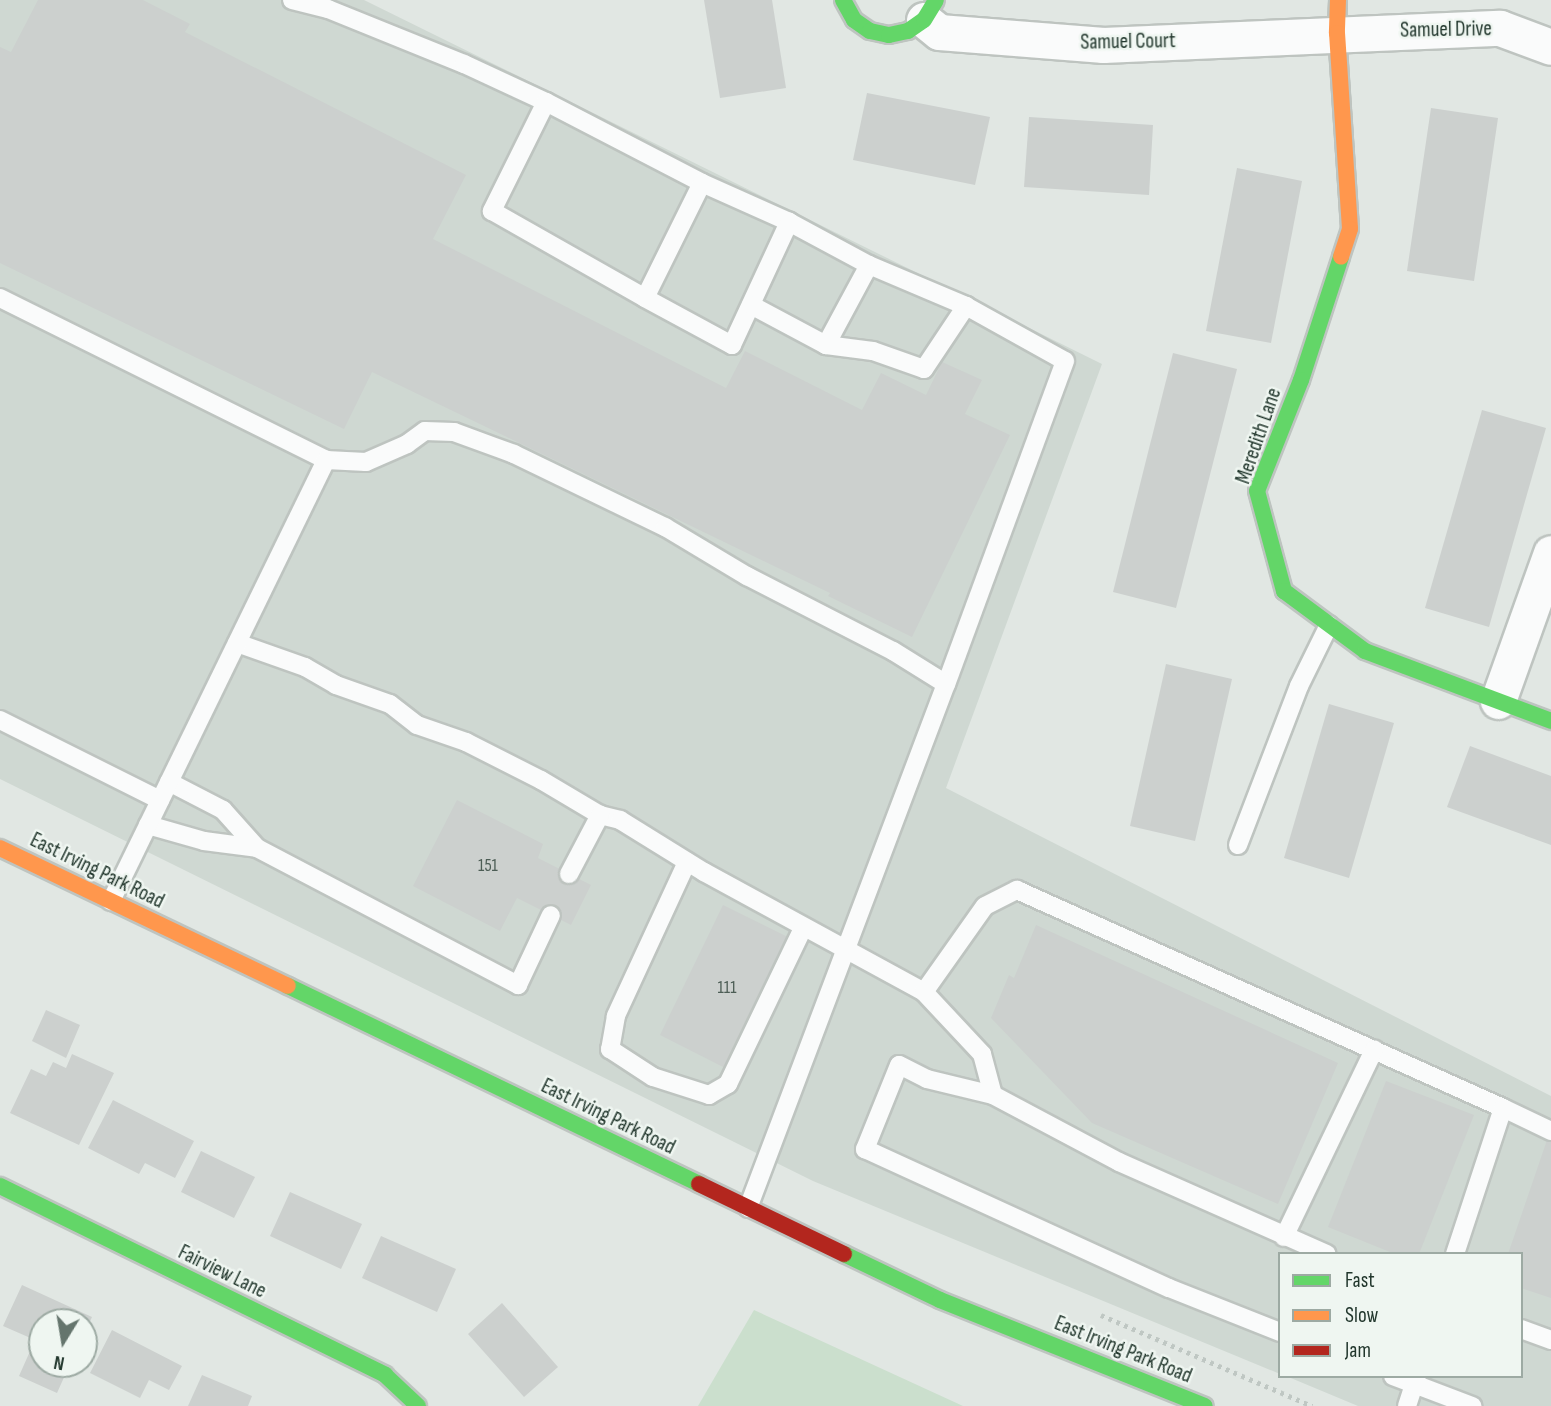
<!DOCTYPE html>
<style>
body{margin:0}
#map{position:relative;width:1551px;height:1406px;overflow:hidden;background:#e1e7e3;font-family:"Sofia Sans Condensed",sans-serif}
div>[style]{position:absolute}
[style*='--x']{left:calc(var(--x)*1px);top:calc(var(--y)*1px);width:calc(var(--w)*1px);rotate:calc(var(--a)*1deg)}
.built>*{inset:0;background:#cfd8d2}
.green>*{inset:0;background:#cbdfcd}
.building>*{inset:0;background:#ccd0ce}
.path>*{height:4.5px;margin-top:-2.25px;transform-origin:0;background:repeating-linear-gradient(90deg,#bfc7c3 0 3.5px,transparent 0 8.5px)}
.roads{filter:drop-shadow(2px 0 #bec4c0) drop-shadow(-2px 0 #bec4c0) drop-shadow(0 2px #bec4c0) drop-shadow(0 -2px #bec4c0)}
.lane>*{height:18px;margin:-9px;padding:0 9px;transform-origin:9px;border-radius:9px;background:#fafbfb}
.street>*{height:35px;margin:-17.5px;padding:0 17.5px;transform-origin:17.5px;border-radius:17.5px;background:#fafbfb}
.fast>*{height:16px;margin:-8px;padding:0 8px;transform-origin:8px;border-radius:8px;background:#63d668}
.slow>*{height:16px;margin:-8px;padding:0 8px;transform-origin:8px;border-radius:8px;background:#ff974d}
.jam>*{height:16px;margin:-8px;padding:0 8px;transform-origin:8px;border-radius:8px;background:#b3261e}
span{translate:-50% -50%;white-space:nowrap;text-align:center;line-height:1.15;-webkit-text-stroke:5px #eff6f1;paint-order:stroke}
.number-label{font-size:18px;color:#4c5d55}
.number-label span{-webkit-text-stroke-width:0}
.street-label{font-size:21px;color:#22372d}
.legend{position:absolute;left:1278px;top:1252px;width:245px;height:126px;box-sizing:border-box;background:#eff6f1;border:2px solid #9daaa3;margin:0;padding:9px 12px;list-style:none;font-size:21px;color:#22372d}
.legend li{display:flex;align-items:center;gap:14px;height:35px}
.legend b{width:35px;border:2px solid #9daaa3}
.north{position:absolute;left:28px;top:1308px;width:70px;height:70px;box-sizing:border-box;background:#eff6f1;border:2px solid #9daaa3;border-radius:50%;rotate:191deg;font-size:19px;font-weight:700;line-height:28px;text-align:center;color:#22372d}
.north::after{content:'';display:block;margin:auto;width:24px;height:32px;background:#65756d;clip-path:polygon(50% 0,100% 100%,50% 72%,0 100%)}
</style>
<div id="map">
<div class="built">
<i style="clip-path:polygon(0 0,364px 0,1102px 364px,946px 788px,1551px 1096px,1551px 1406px,1358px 1406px,1286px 1376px,1521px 1376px,1521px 1254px,1280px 1254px,1280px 1374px,813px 1181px,0 779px)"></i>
</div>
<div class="green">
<i style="clip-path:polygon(754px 1310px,963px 1406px,698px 1406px)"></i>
</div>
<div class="building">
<i style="clip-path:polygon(38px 0,143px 0,190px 24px,185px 32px,466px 175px,433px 239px,726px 388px,745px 351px,862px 410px,881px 373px,926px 395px,942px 362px,982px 380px,965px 414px,1010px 435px,912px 637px,828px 596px,830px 593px,372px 372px,344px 429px,0 263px,0 47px,11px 52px)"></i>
<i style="clip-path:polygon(704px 0,772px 0,786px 88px,720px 98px)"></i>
<i style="clip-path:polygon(867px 93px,990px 117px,975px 185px,853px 160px)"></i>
<i style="clip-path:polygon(1431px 108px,1498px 118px,1474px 281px,1407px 271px)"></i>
<i style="clip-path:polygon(1029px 117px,1153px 125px,1149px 195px,1024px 187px)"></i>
<i style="clip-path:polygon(1237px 168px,1302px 181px,1271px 343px,1206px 331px)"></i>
<i style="clip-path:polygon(1173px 353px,1237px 369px,1176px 608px,1113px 592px)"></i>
<i style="clip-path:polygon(1482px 410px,1546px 428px,1489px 627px,1425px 608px)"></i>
<i style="clip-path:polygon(1166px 664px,1232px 679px,1195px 841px,1130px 826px)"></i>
<i style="clip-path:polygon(1329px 704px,1394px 723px,1349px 878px,1284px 858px)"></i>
<i style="clip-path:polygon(1470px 746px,1551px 776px,1551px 845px,1447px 807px)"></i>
<i style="clip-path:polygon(457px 800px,543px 844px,538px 858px,591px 885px,571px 925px,517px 898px,500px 931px,413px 886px)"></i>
<i style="clip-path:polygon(723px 905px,794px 940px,733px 1072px,660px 1035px)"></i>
<i style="clip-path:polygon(1036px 925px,1338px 1063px,1278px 1204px,1092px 1123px,991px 1018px,1009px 975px,1014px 978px)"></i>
<i style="clip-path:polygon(46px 1010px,80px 1025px,66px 1058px,32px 1041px)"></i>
<i style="clip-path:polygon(72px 1054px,114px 1073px,79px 1145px,10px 1113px,31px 1069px,46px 1076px,53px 1062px,66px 1068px)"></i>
<i style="clip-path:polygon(1386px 1081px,1474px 1115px,1419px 1254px,1395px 1254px,1328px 1227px)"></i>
<i style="clip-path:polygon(113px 1100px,194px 1141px,175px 1178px,145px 1163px,139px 1174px,88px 1148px)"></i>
<i style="clip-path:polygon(1547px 1140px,1551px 1142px,1551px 1298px,1521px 1288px,1521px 1254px,1508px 1254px)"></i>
<i style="clip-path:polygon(201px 1151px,255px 1177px,234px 1218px,181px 1192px)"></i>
<i style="clip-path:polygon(290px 1192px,362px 1224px,341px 1269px,270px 1236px)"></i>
<i style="clip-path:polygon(381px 1236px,456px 1269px,437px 1312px,362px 1278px)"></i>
<i style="clip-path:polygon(22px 1285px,92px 1317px,84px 1334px,84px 1322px,42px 1322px,42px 1364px,70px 1364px,57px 1393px,19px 1376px,35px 1340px,3px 1326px)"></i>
<i style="clip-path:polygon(502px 1303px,558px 1367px,524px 1397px,468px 1334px)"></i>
<i style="clip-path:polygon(112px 1330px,182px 1366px,169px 1390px,149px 1380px,140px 1398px,90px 1373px)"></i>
<i style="clip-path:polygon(202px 1375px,252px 1396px,248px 1406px,188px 1406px)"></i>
</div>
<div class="path">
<i style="--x:1101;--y:1315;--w:230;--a:23.3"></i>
</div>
<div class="roads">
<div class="lane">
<i style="--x:292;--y:0;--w:37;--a:14"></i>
<i style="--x:328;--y:9;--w:147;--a:22"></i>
<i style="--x:464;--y:64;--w:90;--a:24.9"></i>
<i style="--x:546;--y:102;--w:176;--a:27.4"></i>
<i style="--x:702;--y:183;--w:95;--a:24.1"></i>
<i style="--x:546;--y:102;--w:122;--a:116.4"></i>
<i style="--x:492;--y:211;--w:176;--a:29.6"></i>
<i style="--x:702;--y:183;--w:128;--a:116.4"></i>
<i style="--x:645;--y:298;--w:99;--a:28.4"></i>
<i style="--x:732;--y:345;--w:136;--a:-65.1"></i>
<i style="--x:789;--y:222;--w:91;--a:28.3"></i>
<i style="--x:869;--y:265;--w:91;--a:118.3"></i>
<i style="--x:826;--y:345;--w:47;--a:7.3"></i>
<i style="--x:873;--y:351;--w:54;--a:19.4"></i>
<i style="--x:924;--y:369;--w:76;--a:-56.3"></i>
<i style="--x:869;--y:265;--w:105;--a:22.9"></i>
<i style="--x:966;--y:306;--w:113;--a:29.1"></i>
<i style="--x:1065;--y:361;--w:344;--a:110.2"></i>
<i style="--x:0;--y:298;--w:364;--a:26.4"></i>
<i style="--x:326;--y:460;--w:40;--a:2.9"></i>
<i style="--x:366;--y:462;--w:45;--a:-23.7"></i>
<i style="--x:407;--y:444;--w:22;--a:-36"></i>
<i style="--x:425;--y:431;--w:29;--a:2"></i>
<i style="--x:454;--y:432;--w:64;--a:20.1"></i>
<i style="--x:514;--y:454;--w:168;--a:25.8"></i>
<i style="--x:665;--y:527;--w:96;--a:30.9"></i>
<i style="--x:747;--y:576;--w:164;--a:27.2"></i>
<i style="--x:893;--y:651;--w:62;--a:31.9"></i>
<i style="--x:946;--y:684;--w:560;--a:110.7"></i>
<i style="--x:751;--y:305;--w:85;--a:28.1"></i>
<i style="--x:237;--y:643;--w:72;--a:19.4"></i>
<i style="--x:305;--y:667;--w:36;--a:30"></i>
<i style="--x:336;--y:685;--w:57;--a:19.4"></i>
<i style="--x:390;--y:704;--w:34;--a:38"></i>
<i style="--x:417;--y:725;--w:52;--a:19.1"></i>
<i style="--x:466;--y:742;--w:84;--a:26.9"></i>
<i style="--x:541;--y:780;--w:69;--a:30.7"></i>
<i style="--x:600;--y:815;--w:21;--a:14"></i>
<i style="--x:620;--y:820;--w:99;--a:31.8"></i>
<i style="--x:704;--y:872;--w:251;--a:28.6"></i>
<i style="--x:924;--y:992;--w:85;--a:46.9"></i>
<i style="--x:982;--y:1054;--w:42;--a:75"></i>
<i style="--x:993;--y:1095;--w:143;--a:28"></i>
<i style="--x:1119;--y:1162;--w:227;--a:23.9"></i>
<i style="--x:0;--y:720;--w:179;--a:26.6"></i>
<i style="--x:169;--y:782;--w:61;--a:27.4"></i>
<i style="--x:223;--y:810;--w:51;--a:48.2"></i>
<i style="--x:257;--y:848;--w:295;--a:27.7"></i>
<i style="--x:518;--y:985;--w:77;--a:-64.8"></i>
<i style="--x:148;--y:825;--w:58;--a:15.9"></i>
<i style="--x:204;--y:841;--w:53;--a:7.5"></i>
<i style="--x:1238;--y:845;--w:170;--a:-69"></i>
<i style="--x:1299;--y:686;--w:68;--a:-63.8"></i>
<i style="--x:687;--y:862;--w:170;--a:114.8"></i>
<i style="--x:616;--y:1016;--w:34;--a:100"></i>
<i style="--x:610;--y:1049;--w:51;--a:33.1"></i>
<i style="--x:653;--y:1077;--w:59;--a:17.8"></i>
<i style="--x:709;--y:1095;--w:22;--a:-30"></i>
<i style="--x:728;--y:1084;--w:173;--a:-64.3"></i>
<i style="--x:569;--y:874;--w:67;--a:-62.3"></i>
<i style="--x:111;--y:901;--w:491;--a:-64"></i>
<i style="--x:924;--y:992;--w:105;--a:-54.7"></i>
<i style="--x:985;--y:906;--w:36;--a:-27"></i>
<i style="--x:1017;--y:890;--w:533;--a:24.16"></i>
<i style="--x:1503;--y:1108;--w:154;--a:108.2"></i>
<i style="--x:993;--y:1095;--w:68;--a:-166.4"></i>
<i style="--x:927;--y:1079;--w:31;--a:-153"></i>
<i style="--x:899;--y:1065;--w:91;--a:112"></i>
<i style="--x:865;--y:1149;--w:334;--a:24.6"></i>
<i style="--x:1169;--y:1288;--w:119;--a:21.6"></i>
<i style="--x:1503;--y:1108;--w:53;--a:25.6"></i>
<i style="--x:1284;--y:1237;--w:208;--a:-64.3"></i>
<i style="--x:1521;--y:1329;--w:32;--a:20"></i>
<i style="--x:1393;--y:1376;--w:85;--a:20.8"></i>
<i style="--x:1407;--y:1406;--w:32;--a:-72"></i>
</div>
<div class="street">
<i style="--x:924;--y:20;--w:19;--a:39"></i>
<i style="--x:939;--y:32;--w:165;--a:4.5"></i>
<i style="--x:1103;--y:45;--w:397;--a:-2.5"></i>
<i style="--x:1500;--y:28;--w:54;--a:20.4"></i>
<i style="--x:1498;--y:701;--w:157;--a:-70.3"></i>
</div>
<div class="fast">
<i style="--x:843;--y:0;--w:23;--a:61"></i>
<i style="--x:854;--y:20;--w:19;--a:35"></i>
<i style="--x:870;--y:31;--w:19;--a:12"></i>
<i style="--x:889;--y:35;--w:19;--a:-12"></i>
<i style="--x:908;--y:31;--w:19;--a:-35"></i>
<i style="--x:924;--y:20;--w:23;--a:-59"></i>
<i style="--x:1341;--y:257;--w:129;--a:108"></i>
<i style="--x:1301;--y:380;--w:119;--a:111.6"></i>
<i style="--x:1257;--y:491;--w:104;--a:74.9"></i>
<i style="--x:1284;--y:591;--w:101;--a:36.5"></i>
<i style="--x:1365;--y:651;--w:199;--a:20.6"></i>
<i style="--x:288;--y:986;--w:456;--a:25.7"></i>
<i style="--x:0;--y:1186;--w:429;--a:26.1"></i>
<i style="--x:385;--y:1375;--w:45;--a:43.2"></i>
<i style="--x:844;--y:1254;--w:106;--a:25.6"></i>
<i style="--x:940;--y:1300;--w:285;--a:21.8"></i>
</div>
<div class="slow">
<i style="--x:1338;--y:0;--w:33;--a:92"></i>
<i style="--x:1337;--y:33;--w:196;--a:86.2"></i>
<i style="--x:1350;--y:229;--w:29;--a:108"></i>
<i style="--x:0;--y:848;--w:319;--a:25.6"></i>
</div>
<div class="jam">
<i style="--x:699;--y:1184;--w:161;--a:25.8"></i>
</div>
</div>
<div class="number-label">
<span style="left:488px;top:866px">151</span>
<span style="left:727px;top:988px">111</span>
</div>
<div class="street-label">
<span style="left:1446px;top:30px;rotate:-1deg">Samuel Drive</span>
<span style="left:1128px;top:42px;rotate:-1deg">Samuel Court</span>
<span style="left:1259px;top:436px;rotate:-71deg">Meredith Lane</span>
<span style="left:97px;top:871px;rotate:26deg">East Irving Park Road</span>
<span style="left:608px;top:1117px;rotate:26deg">East Irving Park Road</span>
<span style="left:222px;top:1272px;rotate:26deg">Fairview Lane</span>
<span style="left:1123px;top:1350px;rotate:22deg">East Irving Park Road</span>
</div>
<ul class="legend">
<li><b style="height:9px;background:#63d668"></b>Fast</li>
<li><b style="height:9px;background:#ff974d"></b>Slow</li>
<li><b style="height:9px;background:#b3261e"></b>Jam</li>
</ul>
<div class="north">N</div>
</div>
